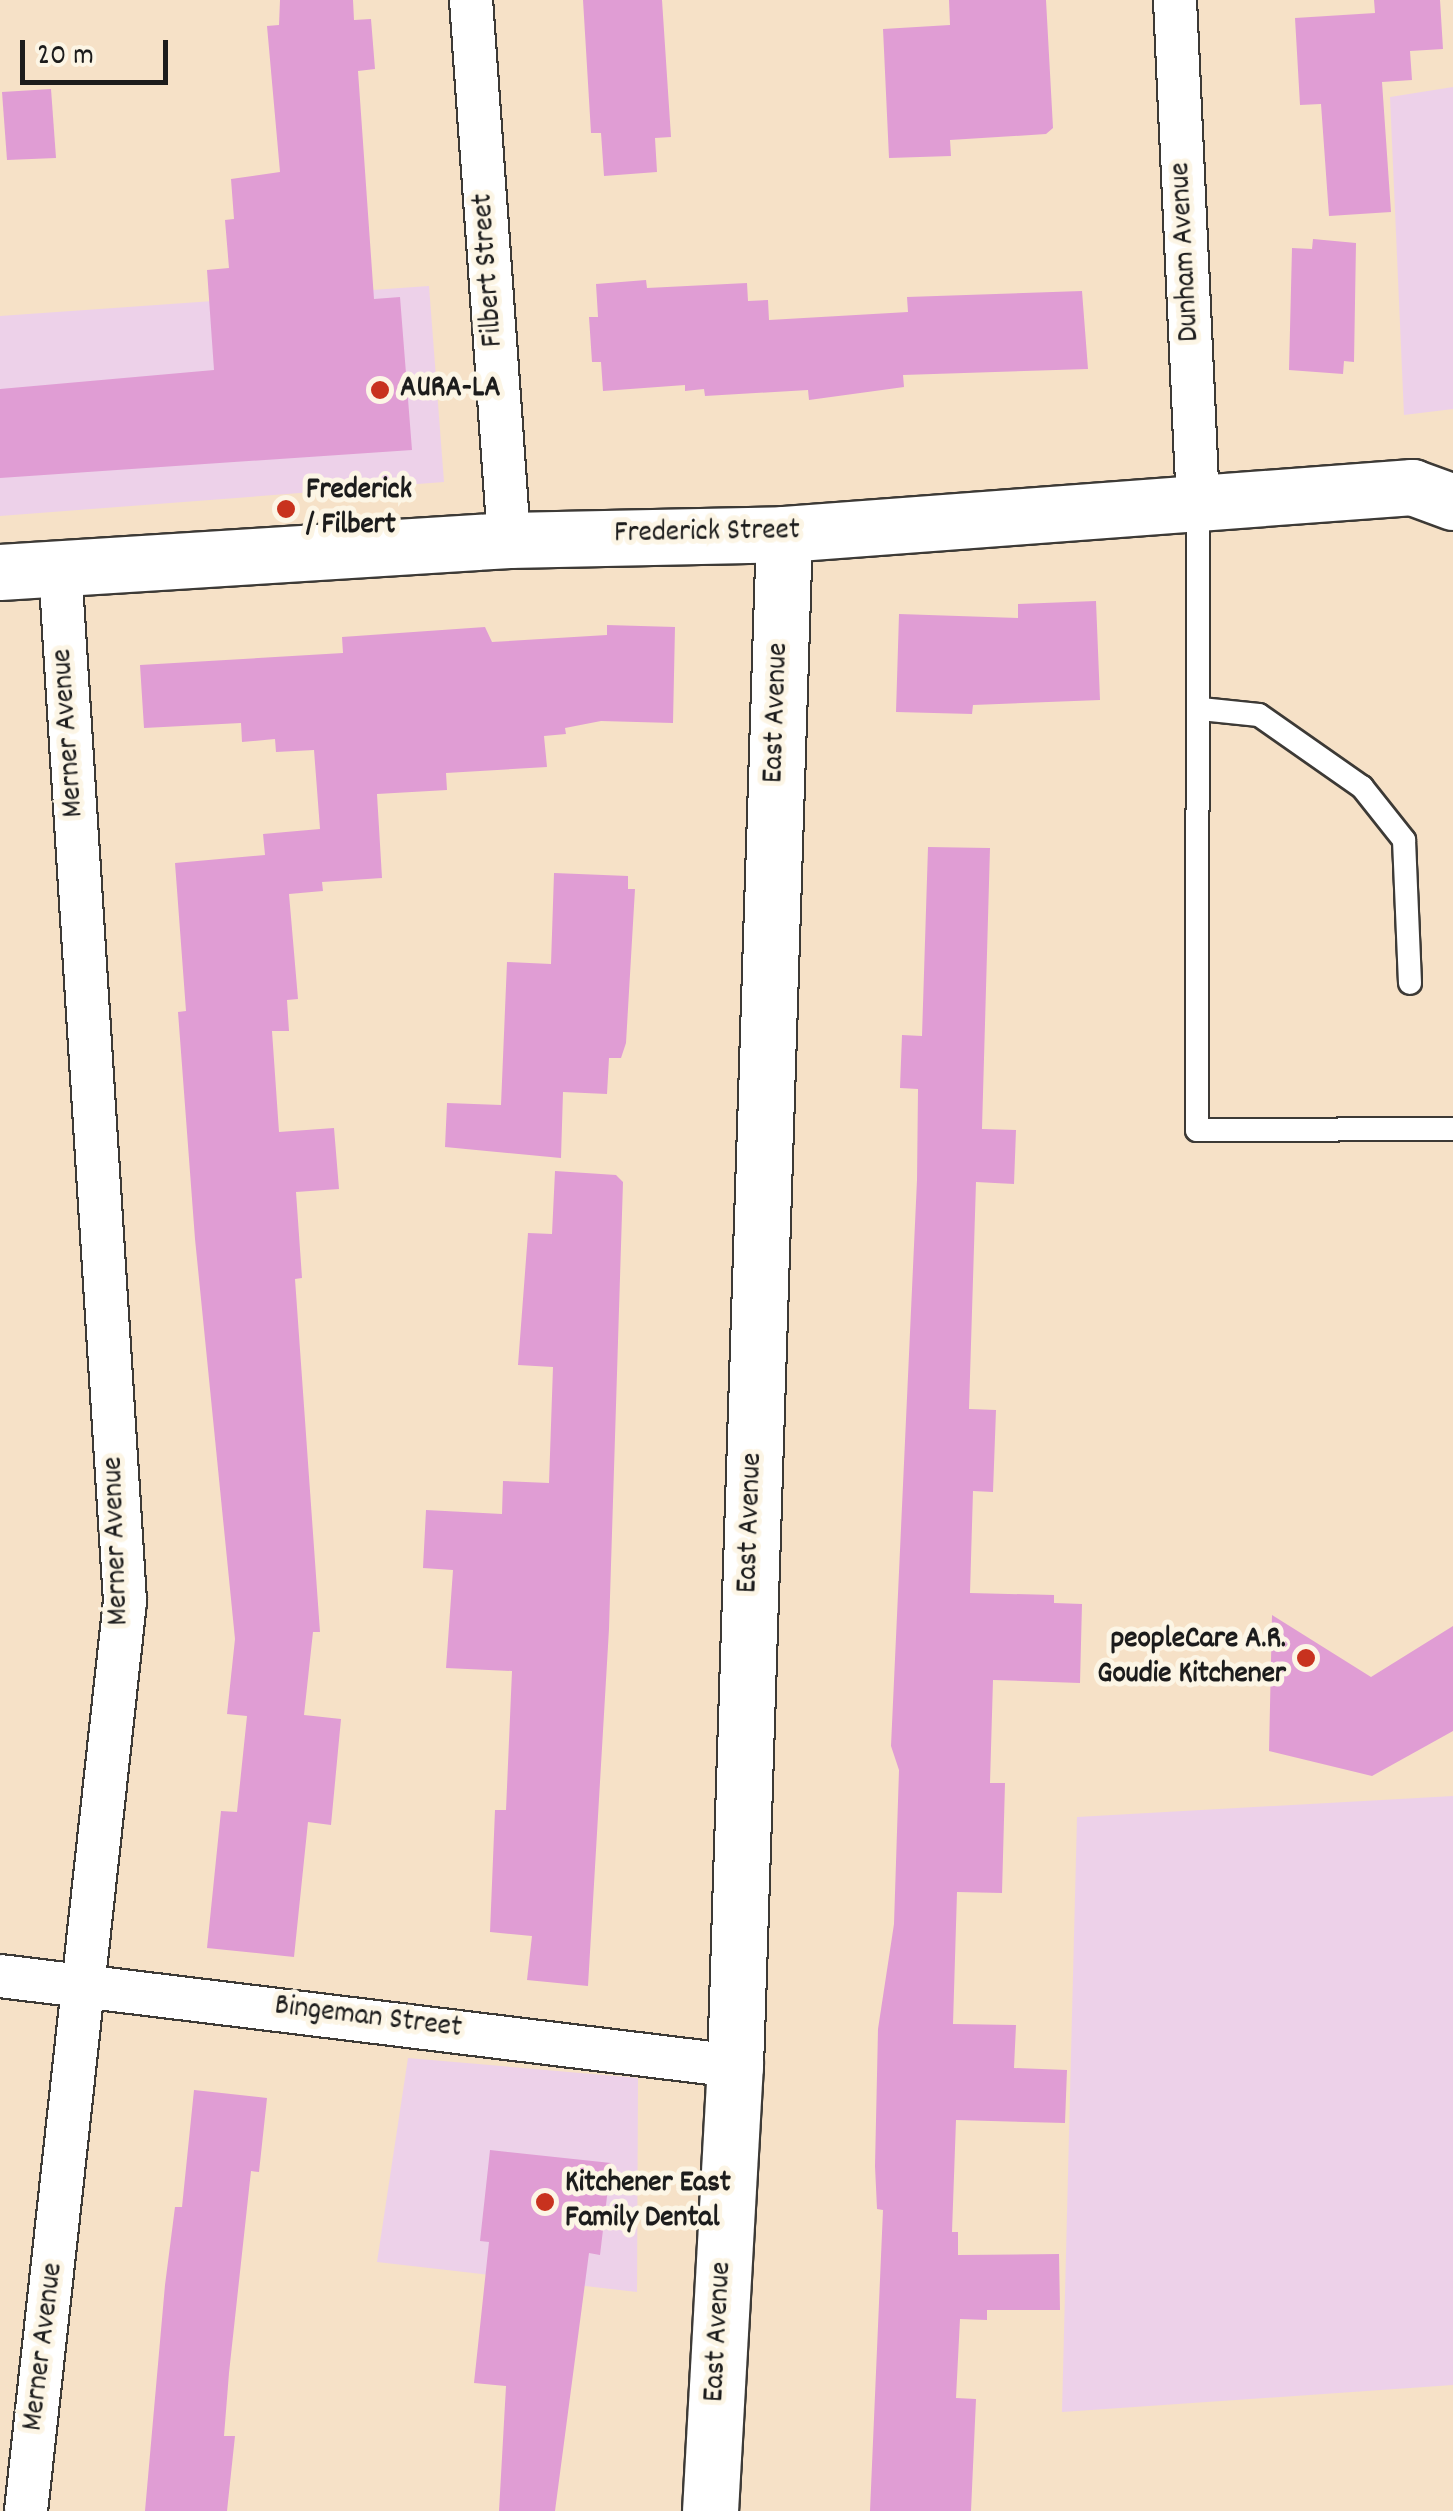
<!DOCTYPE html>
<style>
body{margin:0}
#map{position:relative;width:1453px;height:2511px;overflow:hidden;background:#f6e1c7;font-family:Dekko,sans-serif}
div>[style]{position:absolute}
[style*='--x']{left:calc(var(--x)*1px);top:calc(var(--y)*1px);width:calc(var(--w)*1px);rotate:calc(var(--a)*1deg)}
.built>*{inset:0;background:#edd1e9}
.building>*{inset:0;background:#e09dd4}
.roads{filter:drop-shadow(2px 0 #3d3a36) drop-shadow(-2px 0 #3d3a36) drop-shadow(0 2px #3d3a36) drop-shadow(0 -2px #3d3a36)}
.lane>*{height:22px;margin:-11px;padding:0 11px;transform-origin:11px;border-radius:11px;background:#fff}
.street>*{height:42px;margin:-21px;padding:0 21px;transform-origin:21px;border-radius:21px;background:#fff}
.secondary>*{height:55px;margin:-27.5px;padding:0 27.5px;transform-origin:27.5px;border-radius:27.5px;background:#fff}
.dots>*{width:28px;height:28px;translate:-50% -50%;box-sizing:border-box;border:5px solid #fcf5e5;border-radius:50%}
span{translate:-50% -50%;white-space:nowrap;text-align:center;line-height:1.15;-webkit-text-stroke:10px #fcf5e5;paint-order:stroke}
.street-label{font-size:30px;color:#1c1c1c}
.poi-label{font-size:30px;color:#1c1c1c;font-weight:700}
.left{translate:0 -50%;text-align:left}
.right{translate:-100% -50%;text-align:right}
.scale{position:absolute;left:20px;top:40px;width:148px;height:45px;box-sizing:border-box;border:5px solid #1c1c1c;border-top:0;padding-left:12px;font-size:30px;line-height:35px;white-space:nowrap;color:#1c1c1c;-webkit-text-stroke:8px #fcf5e5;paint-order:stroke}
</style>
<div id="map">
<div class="built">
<i style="clip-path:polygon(1453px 87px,1453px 409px,1404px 415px,1390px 97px)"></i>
<i style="clip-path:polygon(429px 286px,444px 482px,0 516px,0 316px)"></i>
<i style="clip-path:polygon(1453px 1796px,1453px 2385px,1062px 2412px,1077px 1817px)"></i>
<i style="clip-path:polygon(408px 2058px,638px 2078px,637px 2292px,377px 2262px)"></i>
</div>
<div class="building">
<i style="clip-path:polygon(280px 0,353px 0,354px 20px,371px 19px,375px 69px,358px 71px,374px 299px,400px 297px,412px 450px,0 478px,0 389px,214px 370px,207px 270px,229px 268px,225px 220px,234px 219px,231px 179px,280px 172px,267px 26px,279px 25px)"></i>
<i style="clip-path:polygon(583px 0,662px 0,671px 137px,655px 138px,657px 172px,604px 176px,601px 133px,591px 133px)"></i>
<i style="clip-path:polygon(949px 0,1046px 0,1053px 128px,1046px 134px,950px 140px,951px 156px,889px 158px,883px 29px,950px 25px)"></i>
<i style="clip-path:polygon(1374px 0,1440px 0,1443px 49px,1410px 51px,1412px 80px,1382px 82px,1391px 212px,1329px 216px,1321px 104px,1300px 105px,1295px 18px,1375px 13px)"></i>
<i style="clip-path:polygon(51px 89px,56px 158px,7px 160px,2px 92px)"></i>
<i style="clip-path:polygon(1313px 239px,1356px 243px,1354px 362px,1344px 361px,1343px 374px,1289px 370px,1292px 248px,1312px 249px)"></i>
<i style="clip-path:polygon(646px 280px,647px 288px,747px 283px,748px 301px,768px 300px,769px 320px,908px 312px,907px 297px,1082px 291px,1088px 369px,903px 375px,904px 387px,809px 400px,808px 390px,705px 396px,704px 389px,685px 391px,685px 385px,603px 391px,601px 362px,592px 362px,589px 317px,598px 317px,596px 284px)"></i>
<i style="clip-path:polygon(1096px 601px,1100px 700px,973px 705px,972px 714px,896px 712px,899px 614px,1018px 618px,1018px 604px)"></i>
<i style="clip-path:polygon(607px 625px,675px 627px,673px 723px,601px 721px,565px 728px,566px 734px,544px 736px,547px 767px,446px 773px,447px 790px,377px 794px,382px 878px,322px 882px,323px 891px,289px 894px,298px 999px,287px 1000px,289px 1031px,272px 1031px,279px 1132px,334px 1128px,339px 1189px,296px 1192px,302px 1278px,295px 1279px,320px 1632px,313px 1632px,304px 1715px,341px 1719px,331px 1825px,308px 1822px,294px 1957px,207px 1948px,221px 1811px,237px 1812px,247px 1716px,227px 1714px,235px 1639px,195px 1239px,178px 1012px,186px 1011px,175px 863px,265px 855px,263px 834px,320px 829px,314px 750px,276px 752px,275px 739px,242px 742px,241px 723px,144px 728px,140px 665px,343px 653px,342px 637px,485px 627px,492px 642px,607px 635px)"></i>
<i style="clip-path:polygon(928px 847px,990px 848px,982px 1129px,1016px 1130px,1014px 1184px,976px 1182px,969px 1409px,996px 1410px,993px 1492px,973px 1491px,970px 1593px,1054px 1595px,1054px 1603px,1082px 1604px,1080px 1683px,993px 1680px,990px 1783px,1005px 1783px,1002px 1893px,957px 1892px,953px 2024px,1016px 2025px,1014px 2068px,1067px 2070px,1065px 2123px,956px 2120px,952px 2232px,958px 2232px,958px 2255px,1059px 2254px,1060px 2310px,987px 2310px,987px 2320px,960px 2319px,956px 2398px,976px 2399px,971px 2511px,870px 2511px,883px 2210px,877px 2209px,875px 2166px,878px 2029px,894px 1924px,899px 1770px,891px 1746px,917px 1180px,918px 1089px,900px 1088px,902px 1035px,922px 1036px)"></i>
<i style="clip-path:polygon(554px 873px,628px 876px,628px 889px,635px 889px,626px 1043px,621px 1058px,609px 1058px,607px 1094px,563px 1092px,561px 1158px,445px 1147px,447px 1103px,501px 1105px,507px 962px,551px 964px)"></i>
<i style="clip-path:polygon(555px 1171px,616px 1175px,623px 1182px,609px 1629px,588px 1986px,527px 1980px,532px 1936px,490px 1932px,495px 1810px,506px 1810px,512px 1671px,446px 1668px,453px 1570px,423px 1568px,426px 1510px,502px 1514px,503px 1481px,549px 1483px,553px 1367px,518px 1365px,528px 1233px,552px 1234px)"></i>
<i style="clip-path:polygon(1272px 1615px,1371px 1677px,1453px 1626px,1453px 1731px,1372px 1776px,1269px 1751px)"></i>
<i style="clip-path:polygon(194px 2090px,267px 2098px,259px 2172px,251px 2171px,229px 2373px,224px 2436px,235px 2436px,227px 2511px,145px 2511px,165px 2285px,175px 2207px,182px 2207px)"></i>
<i style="clip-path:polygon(490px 2150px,611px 2163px,600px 2255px,589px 2253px,555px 2511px,499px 2511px,506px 2386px,474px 2383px,489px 2242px,480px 2241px)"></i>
</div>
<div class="roads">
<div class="lane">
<i style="--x:1198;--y:505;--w:625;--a:90.09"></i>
<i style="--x:1197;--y:1130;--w:256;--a:-0.2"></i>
<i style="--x:1201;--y:709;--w:58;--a:5.9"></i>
<i style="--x:1259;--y:715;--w:126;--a:35"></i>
<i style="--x:1362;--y:787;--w:68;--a:51.6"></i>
<i style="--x:1404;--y:840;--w:143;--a:87.6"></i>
</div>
<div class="street">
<i style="--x:471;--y:0;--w:541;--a:85.97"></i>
<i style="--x:1175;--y:0;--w:506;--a:87.39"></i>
<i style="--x:0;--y:1976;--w:740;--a:6.98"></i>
<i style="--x:26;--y:2511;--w:915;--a:-83.79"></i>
<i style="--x:125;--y:1601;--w:1035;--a:-93.6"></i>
</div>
<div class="secondary">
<i style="--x:0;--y:572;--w:510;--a:-3.6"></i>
<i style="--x:509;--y:540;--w:275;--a:-1.2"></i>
<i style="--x:784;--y:534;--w:630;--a:-4.28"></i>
<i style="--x:1412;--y:487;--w:44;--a:20.1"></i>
<i style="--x:710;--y:2511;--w:446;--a:-86.8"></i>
<i style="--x:735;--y:2066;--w:1533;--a:-88.17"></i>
</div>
</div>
<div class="dots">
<i style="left:380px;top:390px;background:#c8321e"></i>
<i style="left:286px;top:509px;background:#c8321e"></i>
<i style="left:1306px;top:1658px;background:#c8321e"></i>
<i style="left:545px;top:2202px;background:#c8321e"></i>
</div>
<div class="street-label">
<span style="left:1187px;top:252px;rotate:-93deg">Dunham Avenue</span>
<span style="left:490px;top:270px;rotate:-94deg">Filbert Street</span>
<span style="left:707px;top:534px;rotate:-1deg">Frederick Street</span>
<span style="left:778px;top:713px;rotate:-88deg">East Avenue</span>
<span style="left:70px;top:733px;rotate:-94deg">Merner Avenue</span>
<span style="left:752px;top:1523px;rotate:-88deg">East Avenue</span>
<span style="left:118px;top:1541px;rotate:-92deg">Merner Avenue</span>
<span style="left:368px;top:2019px;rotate:7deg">Bingeman Street</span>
<span style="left:720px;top:2332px;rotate:-87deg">East Avenue</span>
<span style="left:45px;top:2347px;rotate:-83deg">Merner Avenue</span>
</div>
<div class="poi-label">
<span class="left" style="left:400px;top:390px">AURA-LA</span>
<span class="left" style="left:306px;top:509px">Frederick<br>/ Filbert</span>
<span class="right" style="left:1286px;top:1658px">peopleCare A.R.<br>Goudie Kitchener</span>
<span class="left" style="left:565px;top:2202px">Kitchener East<br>Family Dental</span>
</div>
<div class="scale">20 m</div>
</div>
